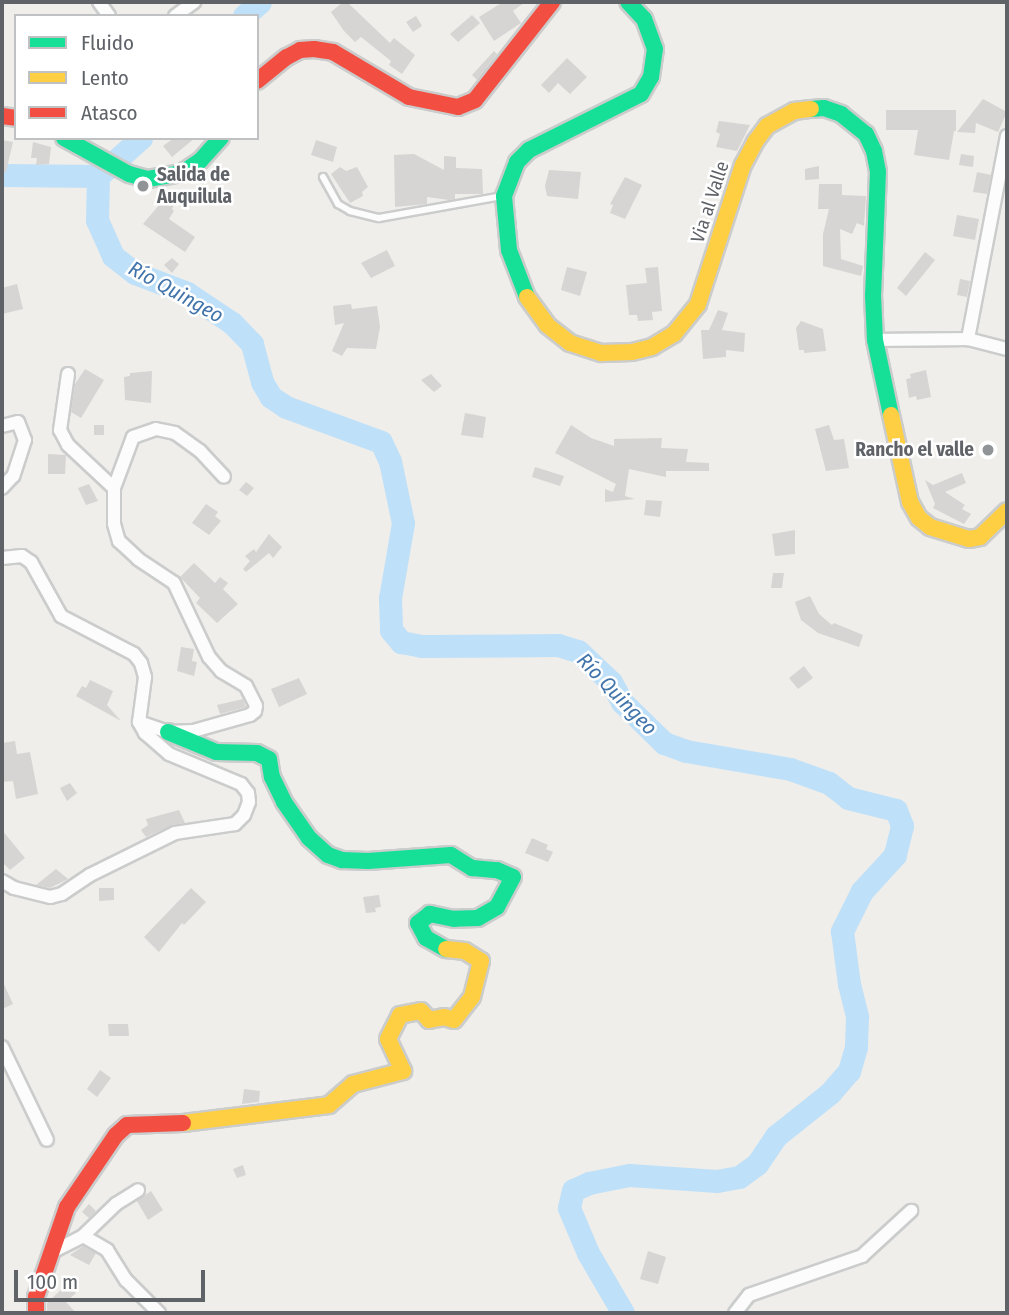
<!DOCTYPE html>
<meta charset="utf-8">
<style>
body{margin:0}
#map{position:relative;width:1009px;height:1315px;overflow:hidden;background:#efeeea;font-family:"Fira Sans Condensed",sans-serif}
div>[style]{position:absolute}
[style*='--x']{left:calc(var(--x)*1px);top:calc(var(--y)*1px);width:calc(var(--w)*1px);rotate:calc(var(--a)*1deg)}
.river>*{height:23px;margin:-11.5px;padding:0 11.5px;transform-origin:11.5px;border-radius:11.5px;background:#bfe0f9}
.building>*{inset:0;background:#d6d5d3}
.roads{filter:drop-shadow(2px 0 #cbcccc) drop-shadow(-2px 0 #cbcccc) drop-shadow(0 2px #cbcccc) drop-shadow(0 -2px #cbcccc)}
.lane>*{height:6px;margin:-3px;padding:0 3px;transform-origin:3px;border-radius:3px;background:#fdfcfc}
.street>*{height:12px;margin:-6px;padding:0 6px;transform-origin:6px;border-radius:6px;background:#fdfcfc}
.fast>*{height:16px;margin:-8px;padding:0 8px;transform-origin:8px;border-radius:8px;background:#16e098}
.slow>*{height:16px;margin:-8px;padding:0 8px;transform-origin:8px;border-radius:8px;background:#ffcf43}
.jam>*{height:16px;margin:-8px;padding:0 8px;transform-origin:8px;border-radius:8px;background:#f24e42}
.dots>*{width:19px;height:19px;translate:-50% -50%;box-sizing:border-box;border:4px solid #fff;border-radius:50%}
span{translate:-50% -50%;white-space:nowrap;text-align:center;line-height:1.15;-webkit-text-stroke:5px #fff;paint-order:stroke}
.poi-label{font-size:19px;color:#5f6368;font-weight:700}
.left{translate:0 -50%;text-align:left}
.right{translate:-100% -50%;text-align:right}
.street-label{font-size:19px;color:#5f6368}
.water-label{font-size:21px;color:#4174aa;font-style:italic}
.frame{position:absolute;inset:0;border:4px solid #5f6368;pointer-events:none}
.legend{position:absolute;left:14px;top:14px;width:245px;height:126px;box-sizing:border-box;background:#fff;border:2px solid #bfc1c3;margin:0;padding:9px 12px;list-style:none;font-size:21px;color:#5f6368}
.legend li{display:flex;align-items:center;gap:14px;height:35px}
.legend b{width:35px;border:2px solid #bfc1c3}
.scale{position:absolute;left:14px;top:1270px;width:191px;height:32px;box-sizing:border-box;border:4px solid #5f6368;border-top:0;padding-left:9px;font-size:21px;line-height:24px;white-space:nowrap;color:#5f6368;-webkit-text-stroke:5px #fff;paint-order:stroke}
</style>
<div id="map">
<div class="river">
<i style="--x:244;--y:16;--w:21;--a:-41"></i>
<i style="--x:141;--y:138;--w:57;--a:138.5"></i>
<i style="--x:98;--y:176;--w:44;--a:91.3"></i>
<i style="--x:97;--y:220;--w:39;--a:66"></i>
<i style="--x:113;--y:256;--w:28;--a:38"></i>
<i style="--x:135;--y:273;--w:56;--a:21"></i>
<i style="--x:187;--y:293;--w:54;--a:33.7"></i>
<i style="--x:232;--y:323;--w:29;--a:46"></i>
<i style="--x:252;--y:344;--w:39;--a:75"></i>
<i style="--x:262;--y:382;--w:17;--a:59"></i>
<i style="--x:271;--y:397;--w:18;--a:34"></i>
<i style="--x:286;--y:407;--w:101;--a:20.2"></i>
<i style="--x:381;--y:442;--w:21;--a:65"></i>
<i style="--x:390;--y:461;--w:63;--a:78.2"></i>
<i style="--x:403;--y:523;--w:76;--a:99.8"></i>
<i style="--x:390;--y:598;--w:32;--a:88"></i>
<i style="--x:391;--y:630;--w:16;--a:50"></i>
<i style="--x:401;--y:642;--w:21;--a:11"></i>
<i style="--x:422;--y:646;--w:136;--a:-0.4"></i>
<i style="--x:558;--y:645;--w:21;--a:17"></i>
<i style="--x:578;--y:651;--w:45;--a:43.2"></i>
<i style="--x:611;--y:682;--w:23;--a:61"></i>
<i style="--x:622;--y:702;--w:59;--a:44.3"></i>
<i style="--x:664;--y:743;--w:23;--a:20"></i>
<i style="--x:686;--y:751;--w:106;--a:9.8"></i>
<i style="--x:790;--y:769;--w:41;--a:19.7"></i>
<i style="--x:829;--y:783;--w:24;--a:38"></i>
<i style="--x:848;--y:798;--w:49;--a:14"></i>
<i style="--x:896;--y:810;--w:17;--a:69"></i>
<i style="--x:902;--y:826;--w:30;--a:104"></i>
<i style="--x:895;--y:855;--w:49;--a:132.5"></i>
<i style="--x:862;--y:891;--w:45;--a:116.6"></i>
<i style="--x:842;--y:931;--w:53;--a:82.5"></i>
<i style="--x:849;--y:984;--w:34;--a:76"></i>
<i style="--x:857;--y:1017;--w:30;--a:92"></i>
<i style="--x:856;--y:1047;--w:25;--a:106"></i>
<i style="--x:849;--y:1071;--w:29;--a:131"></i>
<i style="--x:830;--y:1093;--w:69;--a:141.5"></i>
<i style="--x:776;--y:1136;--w:34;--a:124"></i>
<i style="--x:757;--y:1164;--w:22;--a:144"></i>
<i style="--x:739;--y:1177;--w:22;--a:170"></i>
<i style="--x:717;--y:1181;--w:88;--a:-176.1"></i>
<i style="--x:629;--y:1175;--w:41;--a:168.7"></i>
<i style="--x:589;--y:1183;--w:17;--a:156"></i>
<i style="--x:573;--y:1190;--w:18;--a:103"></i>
<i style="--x:569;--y:1208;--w:49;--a:67.1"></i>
<i style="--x:588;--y:1253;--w:69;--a:59.7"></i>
<i style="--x:2;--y:175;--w:96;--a:0.6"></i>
</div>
<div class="building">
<i style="clip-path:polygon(343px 2px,347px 2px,390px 43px,394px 38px,415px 55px,402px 74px,389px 65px,391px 61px,361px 37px,355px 42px,344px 31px,331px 12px)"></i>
<i style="clip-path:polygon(503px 2px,525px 2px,513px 11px,521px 23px,494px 41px,479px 17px)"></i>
<i style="clip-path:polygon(472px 15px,480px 23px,458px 42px,450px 34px)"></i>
<i style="clip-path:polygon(416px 16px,422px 26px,413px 32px,406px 22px)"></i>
<i style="clip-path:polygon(494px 51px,497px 54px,477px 80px,472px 75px)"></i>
<i style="clip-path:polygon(567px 58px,587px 77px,570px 94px,558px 83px,549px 93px,541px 85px)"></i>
<i style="clip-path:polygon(983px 99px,1007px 112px,998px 132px,976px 123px,975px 133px,957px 132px)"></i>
<i style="clip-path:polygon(886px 110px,956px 110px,956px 131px,954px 131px,949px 160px,914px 155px,918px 130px,886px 130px)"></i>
<i style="clip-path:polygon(719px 121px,750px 125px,737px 151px,716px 147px,720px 134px,716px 132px)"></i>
<i style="clip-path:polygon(174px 138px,195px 138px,172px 157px,163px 146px)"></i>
<i style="clip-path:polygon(2px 140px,13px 142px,6px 172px,2px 172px)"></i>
<i style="clip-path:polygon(316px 140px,337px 147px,333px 162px,311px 155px)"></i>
<i style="clip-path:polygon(33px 142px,51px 147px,49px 164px,36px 165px,37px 158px,31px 158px)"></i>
<i style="clip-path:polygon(414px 154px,444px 170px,444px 156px,456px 157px,456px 168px,482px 169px,483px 194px,455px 194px,455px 199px,449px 200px,427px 197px,427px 204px,395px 207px,394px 155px)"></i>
<i style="clip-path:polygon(961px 154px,974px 156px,973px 167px,959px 165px)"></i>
<i style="clip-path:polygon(819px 166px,819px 179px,805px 180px,805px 169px)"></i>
<i style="clip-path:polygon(340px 167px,346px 171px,357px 167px,368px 187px,362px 192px,363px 196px,350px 203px,331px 174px)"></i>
<i style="clip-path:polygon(549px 170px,581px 172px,578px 199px,547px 196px,545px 186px)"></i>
<i style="clip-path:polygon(977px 172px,991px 175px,987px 194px,973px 192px)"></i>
<i style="clip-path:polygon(625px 177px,642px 185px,625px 219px,610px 213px,613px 205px,610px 204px)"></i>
<i style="clip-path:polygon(819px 184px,842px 184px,842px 195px,866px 196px,864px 226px,857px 223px,852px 234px,840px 229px,841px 259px,863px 266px,861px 276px,823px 266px,823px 234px,829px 209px,818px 209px)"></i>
<i style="clip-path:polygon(165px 198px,174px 204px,172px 209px,174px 211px,169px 219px,195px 237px,185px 252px,143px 224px)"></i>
<i style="clip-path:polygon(957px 215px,979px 219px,975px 240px,953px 236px)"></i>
<i style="clip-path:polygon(387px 250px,395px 266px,371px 278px,361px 263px)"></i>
<i style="clip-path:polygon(925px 252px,935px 260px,906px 296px,897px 288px)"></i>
<i style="clip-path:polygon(172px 258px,179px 264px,172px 273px,164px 265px)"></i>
<i style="clip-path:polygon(567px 267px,587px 272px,580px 296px,561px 290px)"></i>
<i style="clip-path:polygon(658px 267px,662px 311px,652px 312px,653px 320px,638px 321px,637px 315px,629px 315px,626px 285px,647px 283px,645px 268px)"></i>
<i style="clip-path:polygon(960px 279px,970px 281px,967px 297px,957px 295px)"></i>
<i style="clip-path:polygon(17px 284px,23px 309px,2px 314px,2px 288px)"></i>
<i style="clip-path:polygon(351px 304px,352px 309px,377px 306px,380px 327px,376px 349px,347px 348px,342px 356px,332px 351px,344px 323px,335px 325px,333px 306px)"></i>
<i style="clip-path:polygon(718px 310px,728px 313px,722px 330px,745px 333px,744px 352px,726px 350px,726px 357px,703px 359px,701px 330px,709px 330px)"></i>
<i style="clip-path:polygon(801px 321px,823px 329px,826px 351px,804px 353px,804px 350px,799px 350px,796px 328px)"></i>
<i style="clip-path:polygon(85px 369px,104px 380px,81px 418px,71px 412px,75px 384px)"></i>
<i style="clip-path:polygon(926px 370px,931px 397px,917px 400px,916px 396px,909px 398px,906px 379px,911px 378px,910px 374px)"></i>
<i style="clip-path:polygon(152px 371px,151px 403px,125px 400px,124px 377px,130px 376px,130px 373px)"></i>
<i style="clip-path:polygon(431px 374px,442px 386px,434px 392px,421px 380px)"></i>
<i style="clip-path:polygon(465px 413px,486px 417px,483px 438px,461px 435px)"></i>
<i style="clip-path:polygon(94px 425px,104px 425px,104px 435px,94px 435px)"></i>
<i style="clip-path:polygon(571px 425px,591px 438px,614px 446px,614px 439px,662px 438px,661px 448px,688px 449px,686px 462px,709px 463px,709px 471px,666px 471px,666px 477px,629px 469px,625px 496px,635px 499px,605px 502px,605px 489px,613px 492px,616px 484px,555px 453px)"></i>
<i style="clip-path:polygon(829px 425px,834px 440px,844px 439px,849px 468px,826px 471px,815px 429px)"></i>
<i style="clip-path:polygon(48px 454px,66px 455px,65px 474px,48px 474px)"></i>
<i style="clip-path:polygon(535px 467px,564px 476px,560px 486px,532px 477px)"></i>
<i style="clip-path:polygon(962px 473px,966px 483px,945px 492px,965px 505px,962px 509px,971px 514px,964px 524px,933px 508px,935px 504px,925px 480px,933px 485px)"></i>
<i style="clip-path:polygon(246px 482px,254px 488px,247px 496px,239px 490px)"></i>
<i style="clip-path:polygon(89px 484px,98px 501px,86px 505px,78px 488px)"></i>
<i style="clip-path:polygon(646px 500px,662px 501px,660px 517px,644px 515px)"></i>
<i style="clip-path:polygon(206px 504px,218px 512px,215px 516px,221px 521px,209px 535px,192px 523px)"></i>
<i style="clip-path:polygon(795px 530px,795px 554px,775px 556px,772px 534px)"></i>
<i style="clip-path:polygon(269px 534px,282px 547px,273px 558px,269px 553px,246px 572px,243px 569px,250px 561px,245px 556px,254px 549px,256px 552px)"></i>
<i style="clip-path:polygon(194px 563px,215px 583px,220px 577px,228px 583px,223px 589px,238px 604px,217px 623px,196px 603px,200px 598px,180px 577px)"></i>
<i style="clip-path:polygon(773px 573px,784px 573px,782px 588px,771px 588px)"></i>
<i style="clip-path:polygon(810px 596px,819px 614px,832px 625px,834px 623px,863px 635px,859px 647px,818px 633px,801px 620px,795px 602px)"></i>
<i style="clip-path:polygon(181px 647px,194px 649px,192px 661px,197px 662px,194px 676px,177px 671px)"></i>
<i style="clip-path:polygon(804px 666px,813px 678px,798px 689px,789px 678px)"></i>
<i style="clip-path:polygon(299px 678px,307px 694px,279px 707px,271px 689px)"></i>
<i style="clip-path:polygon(90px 680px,113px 691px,107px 705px,121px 721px,76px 696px,82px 686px,86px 688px)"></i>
<i style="clip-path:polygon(243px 699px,246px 707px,220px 714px,217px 705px)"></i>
<i style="clip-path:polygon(15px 741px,17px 754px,30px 752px,38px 794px,16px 799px,13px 781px,2px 782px,2px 743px)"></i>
<i style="clip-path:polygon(70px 783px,77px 793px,67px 801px,60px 788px)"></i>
<i style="clip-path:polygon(179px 810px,185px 823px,172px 825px,146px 837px,141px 830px,148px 825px,146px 819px)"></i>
<i style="clip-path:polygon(2px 830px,25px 858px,10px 870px,2px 862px)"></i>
<i style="clip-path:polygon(532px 838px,548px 845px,546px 849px,553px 852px,548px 862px,525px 853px)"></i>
<i style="clip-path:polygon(56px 869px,68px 879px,50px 888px,36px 885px)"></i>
<i style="clip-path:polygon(99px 888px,114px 888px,114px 900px,99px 901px)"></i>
<i style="clip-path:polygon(191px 888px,206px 902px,184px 925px,182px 923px,159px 952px,144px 937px)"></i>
<i style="clip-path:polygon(379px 895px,381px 907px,375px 908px,376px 912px,366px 913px,363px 897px)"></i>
<i style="clip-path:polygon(2px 980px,13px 1004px,2px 1009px)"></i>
<i style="clip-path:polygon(108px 1024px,128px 1024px,129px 1036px,109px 1036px)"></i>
<i style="clip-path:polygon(100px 1070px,111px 1078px,97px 1097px,87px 1089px)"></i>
<i style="clip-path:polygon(244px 1089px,260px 1091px,259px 1102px,242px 1104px)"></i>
<i style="clip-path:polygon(243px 1165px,246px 1175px,237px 1178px,233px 1169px)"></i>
<i style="clip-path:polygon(151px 1191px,163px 1210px,148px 1220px,137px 1201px)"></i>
<i style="clip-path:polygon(89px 1204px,96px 1211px,89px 1218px,82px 1212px)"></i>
<i style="clip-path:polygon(83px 1246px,96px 1253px,89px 1265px,70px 1255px)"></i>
<i style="clip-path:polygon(648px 1251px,666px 1257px,658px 1284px,640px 1279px)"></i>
<i style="clip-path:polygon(68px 1283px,76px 1293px,66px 1302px,76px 1313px,47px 1313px,47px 1303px)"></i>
</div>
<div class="roads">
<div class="lane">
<i style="--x:323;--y:177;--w:31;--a:61"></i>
<i style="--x:338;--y:204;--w:14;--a:30"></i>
<i style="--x:350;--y:211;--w:30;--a:14"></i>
<i style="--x:379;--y:218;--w:126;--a:-10.1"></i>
</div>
<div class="street">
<i style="--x:99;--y:2;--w:17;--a:54"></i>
<i style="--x:175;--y:16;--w:24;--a:-36"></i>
<i style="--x:1007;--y:136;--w:207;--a:100.9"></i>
<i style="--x:968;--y:339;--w:40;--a:14.4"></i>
<i style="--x:875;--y:340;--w:93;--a:-0.6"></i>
<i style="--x:68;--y:374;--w:57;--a:98.1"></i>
<i style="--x:60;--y:430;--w:17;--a:62"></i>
<i style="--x:68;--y:445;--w:63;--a:43.1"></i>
<i style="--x:114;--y:488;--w:36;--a:90"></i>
<i style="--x:114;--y:524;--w:18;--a:74"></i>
<i style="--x:119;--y:541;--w:26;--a:43"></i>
<i style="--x:138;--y:559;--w:43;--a:33.7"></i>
<i style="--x:174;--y:583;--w:82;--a:64.7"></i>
<i style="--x:209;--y:657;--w:18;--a:49"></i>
<i style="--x:221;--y:671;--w:29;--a:31"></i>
<i style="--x:246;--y:686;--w:22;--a:63"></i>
<i style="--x:256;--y:706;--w:5;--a:101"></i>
<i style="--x:255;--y:711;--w:6;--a:141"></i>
<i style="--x:250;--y:715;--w:59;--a:164.3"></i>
<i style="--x:193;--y:731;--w:25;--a:178"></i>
<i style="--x:168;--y:732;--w:31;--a:-161"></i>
<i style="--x:2;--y:426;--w:16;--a:-14"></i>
<i style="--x:18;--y:422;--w:19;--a:69"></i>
<i style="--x:25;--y:440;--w:38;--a:108"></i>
<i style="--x:13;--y:476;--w:16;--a:133"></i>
<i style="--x:114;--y:488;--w:54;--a:-69.6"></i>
<i style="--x:133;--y:437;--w:24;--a:-19"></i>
<i style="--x:156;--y:429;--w:19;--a:12"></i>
<i style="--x:175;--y:433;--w:31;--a:36"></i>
<i style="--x:200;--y:451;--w:35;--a:47"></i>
<i style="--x:2;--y:558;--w:20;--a:-6"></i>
<i style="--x:22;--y:556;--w:11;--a:34"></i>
<i style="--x:31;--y:562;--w:62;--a:60.9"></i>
<i style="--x:61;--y:616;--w:82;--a:27.5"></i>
<i style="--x:134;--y:654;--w:11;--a:52"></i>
<i style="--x:141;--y:663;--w:15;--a:74"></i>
<i style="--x:145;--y:677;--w:45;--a:97.6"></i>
<i style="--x:139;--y:722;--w:13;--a:61"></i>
<i style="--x:145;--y:733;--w:32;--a:41"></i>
<i style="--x:169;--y:754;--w:78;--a:22.6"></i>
<i style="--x:241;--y:784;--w:11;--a:52"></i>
<i style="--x:248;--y:793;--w:9;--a:84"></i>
<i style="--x:249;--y:802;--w:14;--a:111"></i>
<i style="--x:244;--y:815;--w:13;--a:135"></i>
<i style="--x:235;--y:824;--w:61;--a:171.5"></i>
<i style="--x:175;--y:833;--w:95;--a:153.7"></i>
<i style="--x:90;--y:875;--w:34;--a:146"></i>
<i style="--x:62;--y:894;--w:12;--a:166"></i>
<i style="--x:50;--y:897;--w:37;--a:-166"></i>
<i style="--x:14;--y:888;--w:14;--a:-150"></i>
<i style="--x:2;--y:1047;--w:103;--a:64.2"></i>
<i style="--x:83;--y:1236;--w:28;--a:30"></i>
<i style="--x:107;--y:1250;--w:36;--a:58"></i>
<i style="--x:126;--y:1280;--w:47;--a:45"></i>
<i style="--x:52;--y:1252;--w:35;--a:-27"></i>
<i style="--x:83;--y:1236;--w:46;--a:-44.1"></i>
<i style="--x:116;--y:1204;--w:26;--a:-32"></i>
<i style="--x:735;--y:1313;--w:23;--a:-52"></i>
<i style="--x:749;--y:1295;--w:120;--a:-19"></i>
<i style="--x:862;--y:1256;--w:67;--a:-42.6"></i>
</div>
<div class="fast">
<i style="--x:811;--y:109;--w:13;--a:-4"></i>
<i style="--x:824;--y:108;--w:18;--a:19"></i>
<i style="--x:841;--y:114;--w:32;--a:39"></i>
<i style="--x:866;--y:134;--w:19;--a:65"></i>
<i style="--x:874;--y:151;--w:21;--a:79"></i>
<i style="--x:878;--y:172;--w:123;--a:92.3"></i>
<i style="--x:873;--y:295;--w:45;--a:87.5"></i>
<i style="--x:875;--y:340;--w:77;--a:78"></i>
<i style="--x:64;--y:138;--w:74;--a:29"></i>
<i style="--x:129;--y:174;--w:20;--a:15"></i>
<i style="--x:148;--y:179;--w:35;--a:-10"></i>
<i style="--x:182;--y:173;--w:22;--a:-34"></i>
<i style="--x:200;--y:161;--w:31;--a:-48"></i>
<i style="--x:527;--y:297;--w:50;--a:-111"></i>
<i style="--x:509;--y:250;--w:54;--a:-95.3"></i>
<i style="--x:504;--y:196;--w:36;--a:-69"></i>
<i style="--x:517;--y:162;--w:17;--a:-45"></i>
<i style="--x:529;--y:150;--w:125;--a:-26.6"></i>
<i style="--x:641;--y:94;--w:20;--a:-60"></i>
<i style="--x:651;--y:77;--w:28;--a:-82"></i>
<i style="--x:655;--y:49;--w:32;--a:-110"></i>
<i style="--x:644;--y:19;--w:23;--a:-133"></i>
<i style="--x:168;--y:732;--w:52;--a:22.6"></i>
<i style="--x:216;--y:752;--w:41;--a:1.4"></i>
<i style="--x:257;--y:753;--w:13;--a:27"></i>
<i style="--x:269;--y:759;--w:18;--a:81"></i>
<i style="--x:272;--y:777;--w:28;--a:64"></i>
<i style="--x:284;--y:802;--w:44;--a:55.2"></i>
<i style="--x:309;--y:838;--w:25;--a:42"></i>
<i style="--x:328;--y:855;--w:15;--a:20"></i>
<i style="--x:342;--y:860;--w:26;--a:2"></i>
<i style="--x:368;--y:861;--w:83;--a:-4.1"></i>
<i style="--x:451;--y:855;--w:25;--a:32"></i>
<i style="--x:472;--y:868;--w:25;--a:5"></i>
<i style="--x:497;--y:870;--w:17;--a:24"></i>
<i style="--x:513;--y:877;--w:34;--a:118"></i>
<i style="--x:497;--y:907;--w:22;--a:150"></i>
<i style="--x:478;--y:918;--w:24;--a:178"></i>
<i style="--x:454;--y:919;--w:25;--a:-168"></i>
<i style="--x:430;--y:914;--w:15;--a:143"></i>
<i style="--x:418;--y:923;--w:17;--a:62"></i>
<i style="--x:426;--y:938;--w:23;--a:29"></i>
</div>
<div class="slow">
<i style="--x:527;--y:297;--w:34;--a:54"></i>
<i style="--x:547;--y:325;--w:29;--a:38"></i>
<i style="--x:570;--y:343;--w:33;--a:18"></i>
<i style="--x:601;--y:353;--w:31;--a:-2"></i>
<i style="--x:632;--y:352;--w:21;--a:-14"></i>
<i style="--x:652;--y:347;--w:26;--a:-31"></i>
<i style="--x:674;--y:334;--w:38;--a:-51"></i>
<i style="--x:698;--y:304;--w:146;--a:-72.1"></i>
<i style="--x:743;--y:165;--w:26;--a:-62"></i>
<i style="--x:755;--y:142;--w:20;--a:-53"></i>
<i style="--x:767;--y:126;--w:31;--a:-29"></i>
<i style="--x:794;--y:111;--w:17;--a:-7"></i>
<i style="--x:891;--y:415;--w:89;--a:77.7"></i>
<i style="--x:910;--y:502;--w:18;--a:61"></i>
<i style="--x:919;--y:518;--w:14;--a:39"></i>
<i style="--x:930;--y:527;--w:41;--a:17.1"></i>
<i style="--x:969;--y:539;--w:11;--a:-10"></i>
<i style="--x:980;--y:537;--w:37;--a:-44"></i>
<i style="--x:183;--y:1123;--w:147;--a:-7"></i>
<i style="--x:329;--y:1105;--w:32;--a:-41"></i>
<i style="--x:353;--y:1084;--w:52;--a:-14.6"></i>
<i style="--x:403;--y:1071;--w:35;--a:-115"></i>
<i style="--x:388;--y:1039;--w:27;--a:-63"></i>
<i style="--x:400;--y:1015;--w:21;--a:-11"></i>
<i style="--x:421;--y:1011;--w:12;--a:48"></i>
<i style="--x:429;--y:1020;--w:15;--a:-11"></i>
<i style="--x:444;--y:1017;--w:10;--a:17"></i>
<i style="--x:454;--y:1020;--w:29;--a:-52"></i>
<i style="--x:472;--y:997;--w:37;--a:-76"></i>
<i style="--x:481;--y:961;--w:19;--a:-148"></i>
<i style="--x:465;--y:951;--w:19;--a:-174"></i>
</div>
<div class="jam">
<i style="--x:257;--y:81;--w:38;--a:-39"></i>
<i style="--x:287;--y:57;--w:15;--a:-28"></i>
<i style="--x:300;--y:50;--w:14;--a:-4"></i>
<i style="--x:314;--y:49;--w:19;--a:9"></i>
<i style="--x:333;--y:52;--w:88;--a:30.6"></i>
<i style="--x:409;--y:97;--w:50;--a:11.5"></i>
<i style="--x:458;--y:107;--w:18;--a:-22"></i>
<i style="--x:475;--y:100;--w:125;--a:-51.8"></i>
<i style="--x:2;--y:116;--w:14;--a:8"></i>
<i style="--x:36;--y:1313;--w:16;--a:-90"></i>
<i style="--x:36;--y:1297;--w:95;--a:-71"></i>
<i style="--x:67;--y:1207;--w:87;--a:-55.8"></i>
<i style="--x:116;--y:1135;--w:15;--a:-42"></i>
<i style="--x:127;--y:1125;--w:56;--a:-2"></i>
</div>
</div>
<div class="dots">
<i style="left:143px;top:186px;background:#919496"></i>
<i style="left:988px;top:450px;background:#919496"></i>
</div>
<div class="poi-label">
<span class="left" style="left:157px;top:186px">Salida de<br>Auquilula</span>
<span class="right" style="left:974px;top:450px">Rancho el valle</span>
</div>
<div class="street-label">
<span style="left:710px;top:202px;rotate:-72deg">Via al Valle</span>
</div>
<div class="water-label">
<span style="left:176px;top:292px;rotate:29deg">Río Quingeo</span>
<span style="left:617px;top:694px;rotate:46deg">Río Quingeo</span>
</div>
<div class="frame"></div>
<ul class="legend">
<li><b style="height:9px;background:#16e098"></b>Fluido</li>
<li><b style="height:9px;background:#ffcf43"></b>Lento</li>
<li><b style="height:9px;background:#f24e42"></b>Atasco</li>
</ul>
<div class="scale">100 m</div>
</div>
